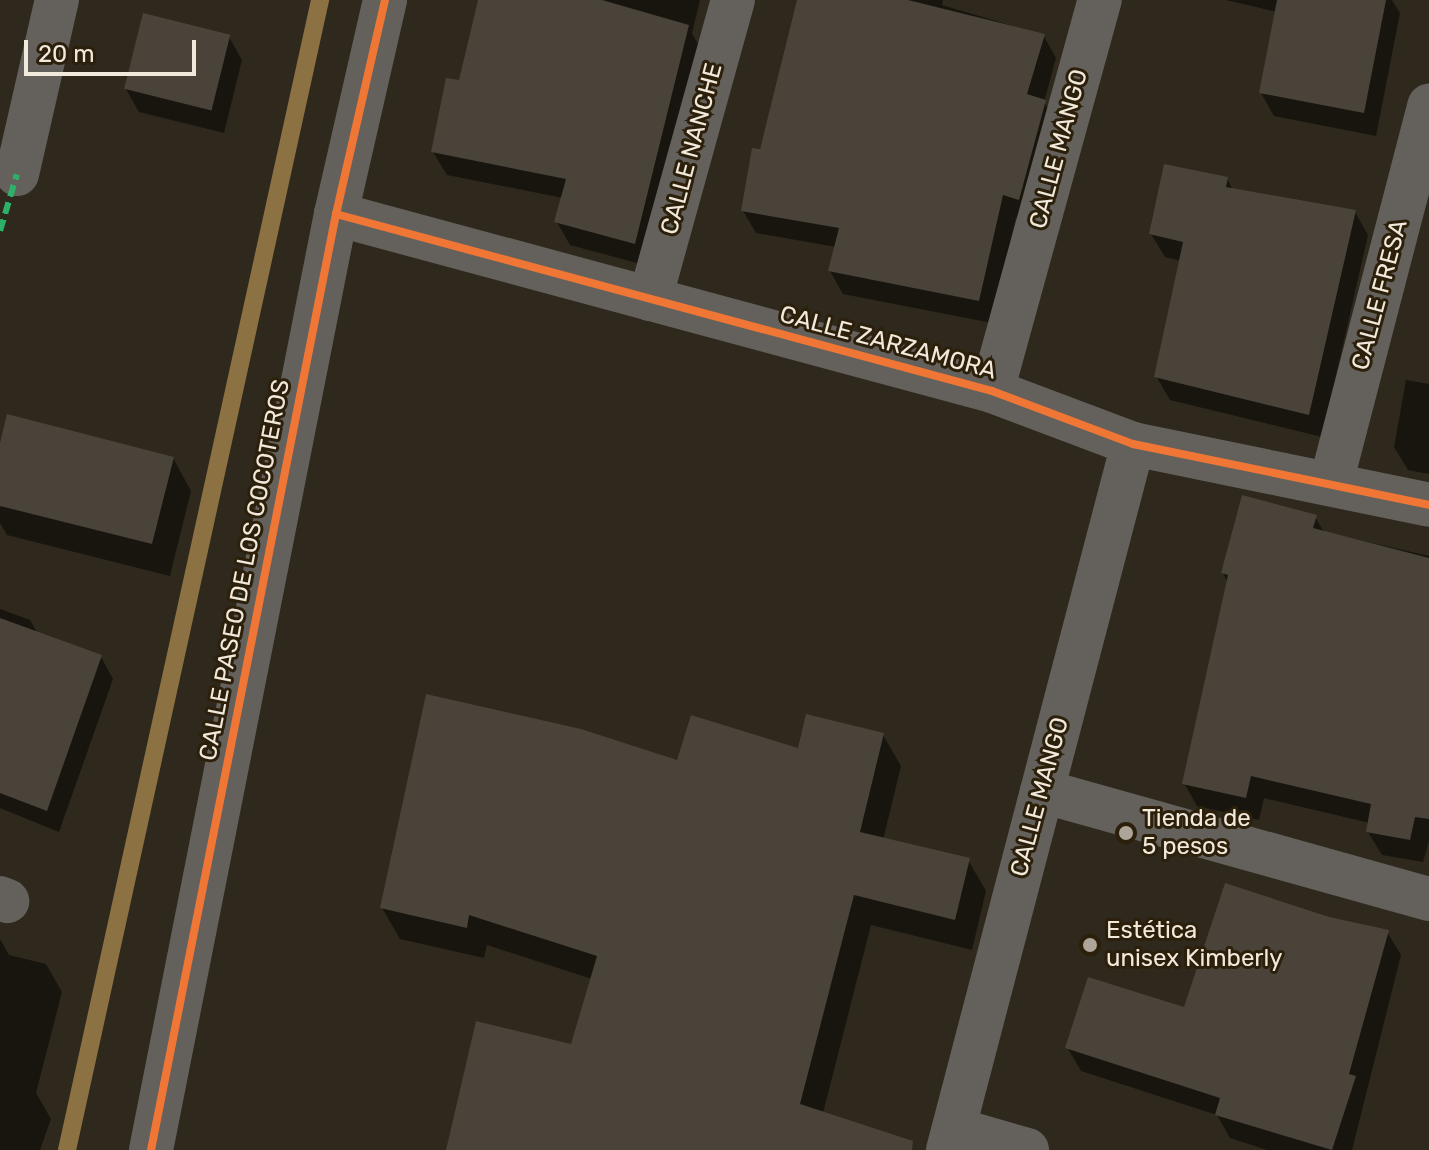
<!DOCTYPE html>
<meta charset="utf-8">
<style>
body{margin:0}
#map{position:relative;width:1429px;height:1150px;overflow:hidden;background:#2e281d;font-family:Rubik,sans-serif}
div>[style]{position:absolute}
.shadow>*{inset:0;background:#0007}
.stream>*{height:18px;margin:-9px;padding:0 9px;transform-origin:9px;border-radius:9px;background:#8c7143}
.building>*{inset:0;background:#49433a;transform-origin:0 0}
.minor>*{height:44px;margin:-22px;padding:0 22px;transform-origin:22px;border-radius:22px;background:#64615c}
.quiet>*{height:6px;margin-top:-3px;transform-origin:0;background:repeating-linear-gradient(90deg,#2db169 0 12px,transparent 0 18px)}
.cycleway>*{height:8px;margin:-4px;padding:0 4px;transform-origin:4px;border-radius:4px;background:#f07635}
.dots>*{width:22px;height:22px;translate:-50% -50%;box-sizing:border-box;border:4px solid #2c200b;border-radius:50%}
span{translate:-50% -50%;white-space:nowrap;text-align:center;line-height:1.15;-webkit-text-stroke:6px #2c200b;paint-order:stroke}
.street-label{font-size:24px;color:#f1e9dc}
.poi-label{font-size:24px;color:#f1e9dc}
.left{translate:0 -50%;text-align:left}
.scale{position:absolute;left:24px;top:40px;width:172px;height:36px;box-sizing:border-box;border:4px solid #f1e9dc;border-top:0;padding-left:10px;font-size:24px;line-height:28px;white-space:nowrap;color:#f1e9dc;-webkit-text-stroke:6px #2c200b;paint-order:stroke}
</style>
<div id="map">
<div class="shadow">
<i style="clip-path:polygon(481px 0,700px 0,692px 33px,701px 50px,648px 266px,570px 245px,557px 222px,563px 198px,447px 175px,433px 152px,460px 82px)"></i>
<i style="clip-path:polygon(800px 0,943px 0,942px 5px,1043px 35px,1056px 58px,1044px 102px,1058px 125px,1031px 222px,1016px 217px,992px 323px,843px 294px,830px 271px,836px 247px,756px 233px,743px 211px)"></i>
<i style="clip-path:polygon(1226px 0,1392px 0,1400px 13px,1376px 136px,1274px 116px,1261px 93px,1277px 12px)"></i>
<i style="clip-path:polygon(229px 37px,242px 60px,224px 133px,139px 112px,126px 89px)"></i>
<i style="clip-path:polygon(1227px 179px,1233px 190px,1355px 212px,1368px 235px,1322px 437px,1170px 400px,1156px 376px,1181px 261px,1165px 257px,1151px 234px)"></i>
<i style="clip-path:polygon(1406px 380px,1429px 384px,1429px 474px,1408px 470px,1394px 447px)"></i>
<i style="clip-path:polygon(0 452px,173px 458px,191px 491px,170px 576px,7px 535px,0 523px)"></i>
<i style="clip-path:polygon(1315px 517px,1324px 532px,1429px 556px,1429px 841px,1423px 862px,1382px 855px,1368px 832px,1370px 823px,1264px 798px,1259px 820px,1197px 806px,1184px 783px,1228px 583px,1223px 573px)"></i>
<i style="clip-path:polygon(0 609px,30px 620px,38px 634px,101px 657px,113px 679px,59px 832px,0 808px)"></i>
<i style="clip-path:polygon(883px 735px,901px 766px,883px 840px,968px 860px,986px 891px,972px 950px,871px 925px,823px 1113px,904px 1150px,448px 1150px,572px 1046px,592px 979px,487px 945px,484px 958px,400px 939px,382px 908px,678px 762px,800px 751px)"></i>
<i style="clip-path:polygon(1328px 919px,1387px 932px,1401px 955px,1352px 1150px,1267px 1150px,1230px 1138px,1217px 1115px,1081px 1071px,1067px 1047px,1185px 1010px)"></i>
<i style="clip-path:polygon(0 939px,9px 955px,46px 964px,62px 992px,36px 1093px,51px 1119px,40px 1150px,0 1150px)"></i>
</div>
<div class="stream">
<i style="left:67px;top:1150px;width:1178px;rotate:-77.59deg"></i>
</div>
<div class="building">
<i style="clip-path:polygon(478px 0,602px 0,689px 25px,635px 244px,554px 222px,566px 179px,431px 152px,446px 78px,459px 80px)"></i>
<i style="clip-path:polygon(797px 0,908px 0,1045px 34px,1027px 94px,1046px 100px,1019px 200px,1003px 195px,979px 301px,828px 271px,839px 228px,741px 211px,752px 148px,760px 149px)"></i>
<i style="clip-path:polygon(1277px 0,1386px 0,1364px 113px,1259px 93px)"></i>
<i style="left:143px;top:13px;width:90px;height:78px;rotate:14deg"></i>
<i style="clip-path:polygon(1164px 164px,1228px 177px,1226px 187px,1356px 210px,1309px 415px,1154px 377px,1183px 242px,1149px 234px)"></i>
<i style="clip-path:polygon(7px 414px,174px 457px,152px 544px,0 506px,0 443px)"></i>
<i style="clip-path:polygon(1242px 495px,1317px 515px,1313px 528px,1429px 558px,1429px 819px,1415px 817px,1410px 840px,1366px 832px,1371px 804px,1251px 776px,1246px 798px,1182px 784px,1228px 575px,1221px 573px)"></i>
<i style="clip-path:polygon(0 618px,102px 655px,47px 811px,0 793px)"></i>
<i style="clip-path:polygon(426px 694px,581px 729px,677px 760px,691px 715px,798px 748px,806px 714px,884px 733px,860px 832px,970px 858px,955px 920px,854px 895px,800px 1104px,913px 1141px,912px 1150px,446px 1150px,476px 1021px,571px 1044px,597px 956px,469px 915px,467px 928px,380px 908px)"></i>
<i style="clip-path:polygon(1225px 883px,1329px 917px,1389px 930px,1349px 1074px,1356px 1076px,1332px 1150px,1215px 1115px,1220px 1098px,1065px 1048px,1088px 977px,1184px 1007px)"></i>
</div>
<div class="minor">
<i style="left:17px;top:174px;width:179px;rotate:-77.1deg"></i>
<i style="left:336px;top:214px;width:679px;rotate:15.1deg"></i>
<i style="left:992px;top:391px;width:151px;rotate:20.6deg"></i>
<i style="left:1133px;top:444px;width:302px;rotate:11.6deg"></i>
<i style="left:650px;top:299px;width:310px;rotate:-74.5deg"></i>
<i style="left:992px;top:391px;width:406px;rotate:-74.6deg"></i>
<i style="left:1331px;top:483px;width:390px;rotate:-75.4deg"></i>
<i style="left:1042px;top:791px;width:402px;rotate:15.6deg"></i>
<i style="left:0;top:898px;width:8px;rotate:23deg"></i>
<i style="left:954px;top:1129px;width:76px;rotate:16deg"></i>
<i style="left:151px;top:1150px;width:954px;rotate:-78.82deg"></i>
<i style="left:336px;top:214px;width:220px;rotate:-77.1deg"></i>
<i style="left:948px;top:1150px;width:730px;rotate:-75.32deg"></i>
</div>
<div class="quiet">
<i style="left:0;top:231px;width:59px;rotate:-73.4deg"></i>
</div>
<div class="cycleway">
<i style="left:336px;top:214px;width:679px;rotate:15.1deg"></i>
<i style="left:992px;top:391px;width:151px;rotate:20.6deg"></i>
<i style="left:1133px;top:444px;width:302px;rotate:11.6deg"></i>
<i style="left:151px;top:1150px;width:954px;rotate:-78.82deg"></i>
<i style="left:336px;top:214px;width:220px;rotate:-77.1deg"></i>
</div>
<div class="dots">
<i style="left:1126px;top:833px;background:#ada599"></i>
<i style="left:1090px;top:945px;background:#ada599"></i>
</div>
<div class="street-label">
<span style="left:692px;top:149px;rotate:-75deg">CALLE NANCHE</span>
<span style="left:1059px;top:149px;rotate:-75deg">CALLE MANGO</span>
<span style="left:1380px;top:295px;rotate:-75deg">CALLE FRESA</span>
<span style="left:888px;top:343px;rotate:15deg">CALLE ZARZAMORA</span>
<span style="left:245px;top:570px;rotate:-79deg">CALLE PASEO DE LOS COCOTEROS</span>
<span style="left:1040px;top:797px;rotate:-75deg">CALLE MANGO</span>
</div>
<div class="poi-label">
<span class="left" style="left:1142px;top:833px">Tienda de<br>5 pesos</span>
<span class="left" style="left:1106px;top:945px">Estética<br>unisex Kimberly</span>
</div>
<div class="scale">20 m</div>
</div>
